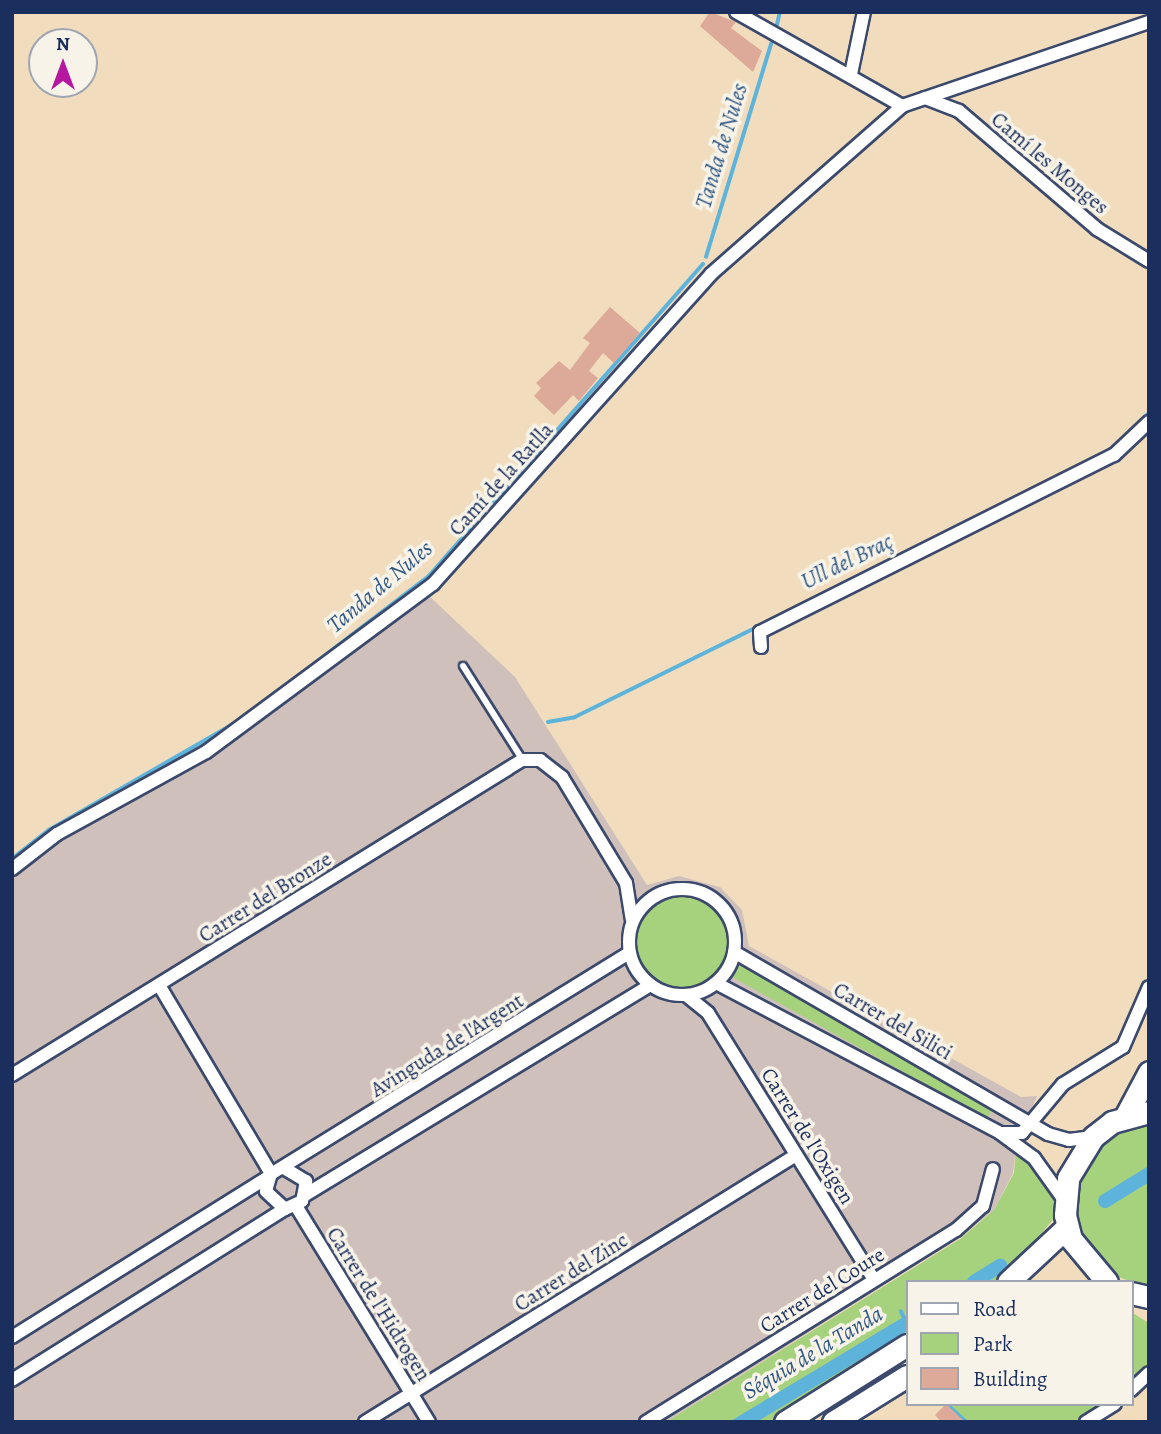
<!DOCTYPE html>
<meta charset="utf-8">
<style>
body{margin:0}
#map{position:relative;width:1161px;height:1434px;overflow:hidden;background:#f1ddbe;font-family:Alegreya,serif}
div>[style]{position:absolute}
.industrial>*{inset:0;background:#cfc0bb}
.green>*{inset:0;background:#a6d17d;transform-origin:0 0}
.round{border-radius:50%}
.stream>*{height:3.5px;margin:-1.75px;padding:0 1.75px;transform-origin:1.75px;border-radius:1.75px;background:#5eb3da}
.canal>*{height:14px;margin:-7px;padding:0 7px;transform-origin:7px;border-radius:7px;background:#5eb3da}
.building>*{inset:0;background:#da9}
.roads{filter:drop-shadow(2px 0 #3b496c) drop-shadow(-2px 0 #3b496c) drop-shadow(0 2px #3b496c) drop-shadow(0 -2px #3b496c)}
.lane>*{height:6px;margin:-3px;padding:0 3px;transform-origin:3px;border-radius:3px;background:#fff}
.street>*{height:12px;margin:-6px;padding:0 6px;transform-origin:6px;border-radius:6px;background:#fff}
.street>.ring{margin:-6px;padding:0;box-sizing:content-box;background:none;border:12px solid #fff;border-radius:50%}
.primary>*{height:21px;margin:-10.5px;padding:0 10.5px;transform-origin:10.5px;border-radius:10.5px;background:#fff}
span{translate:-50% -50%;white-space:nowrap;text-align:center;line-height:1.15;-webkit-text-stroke:7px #f7f3e8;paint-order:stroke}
.street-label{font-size:21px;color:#1b2f5e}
.water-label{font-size:23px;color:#2f5783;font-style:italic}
.frame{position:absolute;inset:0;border:14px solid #1b2f5e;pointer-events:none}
.legend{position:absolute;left:906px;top:1280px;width:228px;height:126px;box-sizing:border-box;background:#f7f3e8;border:2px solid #9fa5b1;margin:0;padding:9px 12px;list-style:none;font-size:21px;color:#1b2f5e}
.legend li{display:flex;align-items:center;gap:14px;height:35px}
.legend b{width:35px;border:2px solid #9fa5b1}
.north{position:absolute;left:28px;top:28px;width:70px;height:70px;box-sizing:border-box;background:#f7f3e8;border:2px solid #9fa5b1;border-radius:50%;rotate:0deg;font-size:19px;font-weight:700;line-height:28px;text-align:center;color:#1b2f5e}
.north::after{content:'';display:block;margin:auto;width:24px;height:32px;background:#b5179e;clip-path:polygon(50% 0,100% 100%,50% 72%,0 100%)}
</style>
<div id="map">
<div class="industrial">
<i style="clip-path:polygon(427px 594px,515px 677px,647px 885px,679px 876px,720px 887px,742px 910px,749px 946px,1021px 1097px,1037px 1096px,1016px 1148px,1013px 1173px,994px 1210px,959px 1238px,666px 1422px,12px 1422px,12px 875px,60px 837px,222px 749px)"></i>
</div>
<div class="green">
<i class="round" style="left:636px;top:896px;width:92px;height:92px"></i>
<i style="left:740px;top:962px;width:292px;height:17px;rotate:29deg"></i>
<i style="clip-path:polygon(1149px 1120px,1149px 1288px,1113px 1275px,1082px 1240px,1074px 1211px,1075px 1187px,1099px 1143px)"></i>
<i style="clip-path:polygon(1016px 1149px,1038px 1166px,1055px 1195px,1056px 1216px,1006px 1275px,996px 1282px,907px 1282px,907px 1338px,769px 1422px,666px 1422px,960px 1239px,994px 1210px,1014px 1173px)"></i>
<i style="clip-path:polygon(1131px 1312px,1149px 1323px,1149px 1368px,1131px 1387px)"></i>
<i style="clip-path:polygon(948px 1404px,1109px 1404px,1078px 1422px,966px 1422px)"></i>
</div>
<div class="stream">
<i style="left:776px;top:29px;width:17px;rotate:-77deg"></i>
<i style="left:706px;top:257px;width:223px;rotate:-73deg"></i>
<i style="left:1125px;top:436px;width:33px;rotate:-44deg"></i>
<i style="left:293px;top:680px;width:171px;rotate:-37.4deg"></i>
<i style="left:429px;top:576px;width:415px;rotate:-48.7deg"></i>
<i style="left:548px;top:722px;width:27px;rotate:-10deg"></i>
<i style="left:575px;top:717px;width:205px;rotate:-26.3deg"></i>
<i style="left:12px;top:859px;width:47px;rotate:-38.1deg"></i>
<i style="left:49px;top:830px;width:217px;rotate:-29.9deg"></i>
<i style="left:947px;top:1404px;width:26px;rotate:43deg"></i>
<i style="left:733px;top:1422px;width:200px;rotate:-30.7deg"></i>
<i style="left:905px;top:1320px;width:9px;rotate:-117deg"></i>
</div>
<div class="canal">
<i style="left:1105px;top:1201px;width:52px;rotate:-31.5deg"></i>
<i style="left:974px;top:1282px;width:31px;rotate:-32deg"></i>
<i style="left:743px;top:1422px;width:192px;rotate:-31.1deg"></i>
</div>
<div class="building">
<i style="clip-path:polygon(710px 12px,736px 22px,731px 28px,762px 51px,753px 72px,700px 26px)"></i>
<i style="clip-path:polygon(610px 307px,640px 333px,614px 363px,603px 353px,589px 371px,598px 378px,579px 401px,573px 395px,554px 415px,534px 396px,541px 388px,536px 383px,559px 361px,570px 370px,590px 343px,583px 338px)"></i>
<i style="clip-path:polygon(946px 1404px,965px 1422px,941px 1422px,935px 1415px)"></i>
</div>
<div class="roads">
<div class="lane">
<i style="left:463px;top:666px;width:110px;rotate:57.6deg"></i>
</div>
<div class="street">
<i style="left:736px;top:12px;width:191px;rotate:29.5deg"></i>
<i style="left:851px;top:74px;width:63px;rotate:-78.2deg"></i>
<i style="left:925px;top:98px;width:36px;rotate:21deg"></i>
<i style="left:959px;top:111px;width:182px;rotate:40.5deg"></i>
<i style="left:1097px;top:229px;width:61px;rotate:31.6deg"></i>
<i style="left:761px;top:647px;width:15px;rotate:-94deg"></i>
<i style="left:760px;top:632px;width:396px;rotate:-26.6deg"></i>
<i style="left:1114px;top:455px;width:48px;rotate:-43.3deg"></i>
<i style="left:12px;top:869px;width:57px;rotate:-37.9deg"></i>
<i style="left:57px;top:834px;width:170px;rotate:-28.8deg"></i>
<i style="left:206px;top:752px;width:282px;rotate:-36.5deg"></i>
<i style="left:433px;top:584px;width:416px;rotate:-48.1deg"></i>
<i style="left:711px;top:274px;width:254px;rotate:-41.3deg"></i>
<i style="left:902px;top:106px;width:261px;rotate:-18.8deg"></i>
<i class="ring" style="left:629px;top:889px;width:94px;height:94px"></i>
<i style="left:734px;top:952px;width:363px;rotate:30.1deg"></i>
<i style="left:1048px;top:1134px;width:22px;rotate:16deg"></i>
<i style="left:1069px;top:1140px;width:24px;rotate:-7deg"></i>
<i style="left:716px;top:983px;width:321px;rotate:27.8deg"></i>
<i style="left:1000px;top:1133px;width:42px;rotate:36.3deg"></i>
<i style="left:1034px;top:1158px;width:52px;rotate:54.5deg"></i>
<i style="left:159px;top:985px;width:220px;rotate:59.3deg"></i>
<i style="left:686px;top:995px;width:28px;rotate:39deg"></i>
<i style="left:708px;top:1013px;width:314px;rotate:58.1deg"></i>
<i style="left:12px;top:1075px;width:599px;rotate:-31.7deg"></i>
<i style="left:522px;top:760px;width:18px"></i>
<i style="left:540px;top:760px;width:28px;rotate:38deg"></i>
<i style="left:562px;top:777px;width:124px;rotate:58.9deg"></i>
<i style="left:626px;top:883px;width:36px;rotate:81deg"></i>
<i style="left:1001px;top:1133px;width:21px"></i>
<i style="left:1022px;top:1133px;width:64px;rotate:-50.1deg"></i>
<i style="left:1063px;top:1084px;width:70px;rotate:-31.7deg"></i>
<i style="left:1123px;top:1047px;width:65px;rotate:-66.6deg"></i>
<i style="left:284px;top:1168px;width:26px;rotate:31deg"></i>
<i style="left:306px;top:1181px;width:20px;rotate:101deg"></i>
<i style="left:302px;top:1201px;width:19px;rotate:155deg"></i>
<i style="left:285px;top:1209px;width:26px;rotate:-137deg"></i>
<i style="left:266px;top:1191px;width:18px;rotate:-74deg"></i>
<i style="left:271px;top:1174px;width:421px;rotate:-31.7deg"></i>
<i style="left:305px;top:1195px;width:404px;rotate:-31.3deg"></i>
<i style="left:296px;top:1206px;width:254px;rotate:58.4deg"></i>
<i style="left:12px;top:1337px;width:302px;rotate:-32deg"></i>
<i style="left:12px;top:1380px;width:322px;rotate:-32.1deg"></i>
<i style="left:1131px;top:1390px;width:25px;rotate:-43deg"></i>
<i style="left:365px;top:1422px;width:507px;rotate:-31.78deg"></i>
<i style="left:646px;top:1422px;width:365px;rotate:-31.8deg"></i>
<i style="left:956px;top:1230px;width:36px;rotate:-42deg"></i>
<i style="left:983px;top:1206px;width:38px;rotate:-75deg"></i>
<i style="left:1086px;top:1422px;width:34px;rotate:-32deg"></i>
</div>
<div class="primary">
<i style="left:1125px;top:1117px;width:51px;rotate:-61.9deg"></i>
<i style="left:1008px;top:1282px;width:81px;rotate:-43deg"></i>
<i style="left:1107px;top:1282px;width:56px;rotate:-129.9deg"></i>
<i style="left:1071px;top:1239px;width:25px;rotate:-104deg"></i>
<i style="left:1065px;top:1215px;width:37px;rotate:-85deg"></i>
<i style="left:1068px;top:1178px;width:48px;rotate:-58.6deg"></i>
<i style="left:1093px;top:1137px;width:24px;rotate:-38deg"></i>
<i style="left:1112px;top:1122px;width:38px;rotate:-15deg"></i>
<i style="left:1131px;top:1293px;width:18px;rotate:13deg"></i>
<i style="left:785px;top:1422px;width:144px;rotate:-32.3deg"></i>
<i style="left:833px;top:1422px;width:87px;rotate:-31.9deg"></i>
</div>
</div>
<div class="street-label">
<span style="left:1050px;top:163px;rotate:40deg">Camí les Monges</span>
<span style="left:501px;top:479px;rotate:-48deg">Camí de la Ratlla</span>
<span style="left:265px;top:897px;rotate:-32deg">Carrer del Bronze</span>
<span style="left:893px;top:1021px;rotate:30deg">Carrer del Silici</span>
<span style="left:447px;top:1045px;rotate:-32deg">Avinguda de l'Argent</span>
<span style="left:808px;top:1136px;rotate:58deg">Carrer de l'Oxigen</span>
<span style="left:571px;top:1272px;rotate:-32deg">Carrer del Zinc</span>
<span style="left:822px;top:1290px;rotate:-32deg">Carrer del Coure</span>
<span style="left:379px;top:1304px;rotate:58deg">Carrer de l'Hidrogen</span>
</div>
<div class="water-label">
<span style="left:722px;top:146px;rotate:-73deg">Tanda de Nules</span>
<span style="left:847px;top:562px;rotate:-26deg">Ull del Braç</span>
<span style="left:380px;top:587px;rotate:-40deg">Tanda de Nules</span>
<span style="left:813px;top:1353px;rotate:-31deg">Séquia de la Tanda</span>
</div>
<div class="frame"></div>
<ul class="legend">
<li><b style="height:9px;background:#fff"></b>Road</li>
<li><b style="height:19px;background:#a6d17d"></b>Park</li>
<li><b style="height:19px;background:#da9"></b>Building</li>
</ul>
<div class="north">N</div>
</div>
